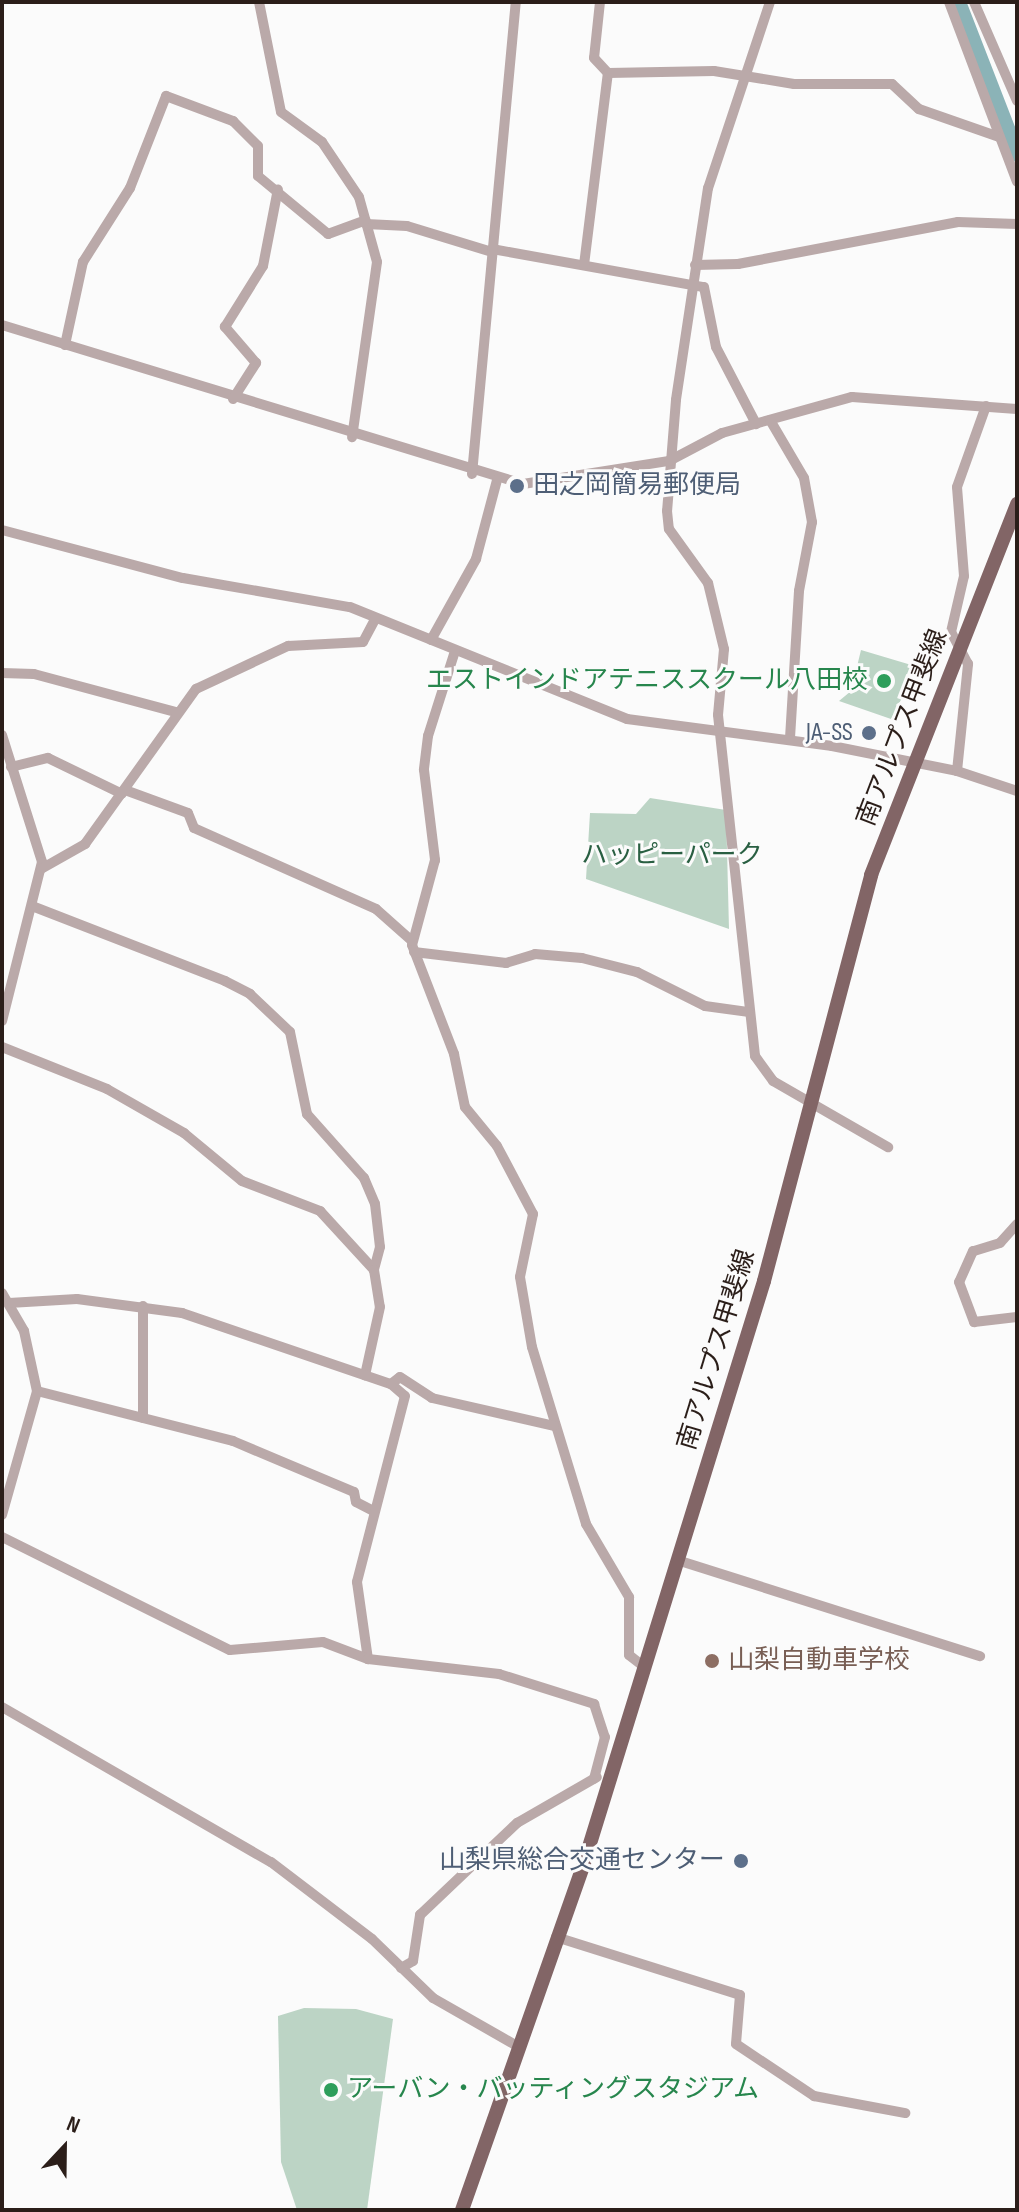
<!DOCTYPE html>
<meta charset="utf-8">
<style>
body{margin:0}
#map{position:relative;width:1019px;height:2212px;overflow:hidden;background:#fbfbfb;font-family:"Sofia Sans Condensed","Noto Sans JP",sans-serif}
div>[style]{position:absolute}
.green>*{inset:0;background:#bcd4c5}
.river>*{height:16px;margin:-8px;padding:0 8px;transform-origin:8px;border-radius:8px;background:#8bb3b7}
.minor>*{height:10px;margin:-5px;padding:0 5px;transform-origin:5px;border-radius:5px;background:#baa9a9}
.major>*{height:14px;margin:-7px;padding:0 7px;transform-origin:7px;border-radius:7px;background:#826566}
.dots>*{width:22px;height:22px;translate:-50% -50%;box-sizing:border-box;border:4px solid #fbfbfb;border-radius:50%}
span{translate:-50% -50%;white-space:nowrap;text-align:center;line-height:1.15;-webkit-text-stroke:6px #fbfbfb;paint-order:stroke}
.service-label{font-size:26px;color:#4e5e75}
.left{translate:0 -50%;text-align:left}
.right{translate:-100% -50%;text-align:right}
.leisure-label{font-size:26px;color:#27864d}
.street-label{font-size:26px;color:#2b1e19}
.park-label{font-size:26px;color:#295f42}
.education-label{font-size:26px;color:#785e54}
.frame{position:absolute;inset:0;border:4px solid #2b1e19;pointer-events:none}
.north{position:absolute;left:24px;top:2108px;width:80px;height:80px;-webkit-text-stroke:6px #fbfbfb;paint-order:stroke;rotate:22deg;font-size:22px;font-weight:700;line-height:32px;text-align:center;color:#2b1e19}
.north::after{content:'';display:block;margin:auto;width:28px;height:36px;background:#2b1e19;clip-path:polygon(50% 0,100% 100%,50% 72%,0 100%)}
</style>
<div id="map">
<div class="green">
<i style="clip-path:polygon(861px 650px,918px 667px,891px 719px,839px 701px,851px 691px)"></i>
<i style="clip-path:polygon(650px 798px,726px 810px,729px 929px,586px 879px,590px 813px,636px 814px)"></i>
<i style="clip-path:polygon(304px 2008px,356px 2009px,393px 2019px,367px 2210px,297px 2210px,281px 2162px,278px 2016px)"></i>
</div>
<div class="river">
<i style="left:958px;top:2px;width:163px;rotate:68.8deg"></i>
</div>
<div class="minor">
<i style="left:259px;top:2px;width:112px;rotate:78.7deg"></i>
<i style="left:281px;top:112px;width:51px;rotate:36.2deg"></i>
<i style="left:322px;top:142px;width:66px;rotate:56.1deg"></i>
<i style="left:359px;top:197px;width:67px;rotate:74.5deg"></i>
<i style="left:377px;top:262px;width:177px;rotate:98.1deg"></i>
<i style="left:600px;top:2px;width:56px;rotate:96.1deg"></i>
<i style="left:594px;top:58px;width:21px;rotate:47deg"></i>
<i style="left:770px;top:2px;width:196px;rotate:108.4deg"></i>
<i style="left:708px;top:188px;width:214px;rotate:98.6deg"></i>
<i style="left:676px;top:400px;width:111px;rotate:94.6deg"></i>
<i style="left:667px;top:511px;width:18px;rotate:84deg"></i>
<i style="left:669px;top:529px;width:67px;rotate:54.2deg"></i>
<i style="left:708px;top:583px;width:68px;rotate:76.4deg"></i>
<i style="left:724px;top:649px;width:66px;rotate:95.2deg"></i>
<i style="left:718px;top:715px;width:343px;rotate:83.8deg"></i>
<i style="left:755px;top:1056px;width:31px;rotate:54deg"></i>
<i style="left:773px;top:1081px;width:133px;rotate:29.9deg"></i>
<i style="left:949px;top:2px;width:192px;rotate:69.3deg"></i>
<i style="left:974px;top:2px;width:108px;rotate:66.5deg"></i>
<i style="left:366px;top:224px;width:41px;rotate:2.8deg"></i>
<i style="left:407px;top:226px;width:89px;rotate:17deg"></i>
<i style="left:492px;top:249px;width:215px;rotate:10.2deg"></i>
<i style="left:704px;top:287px;width:61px;rotate:78.7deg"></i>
<i style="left:716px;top:347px;width:87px;rotate:62.5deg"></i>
<i style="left:584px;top:265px;width:193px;rotate:-82.9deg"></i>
<i style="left:608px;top:73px;width:106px;rotate:-1.1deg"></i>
<i style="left:714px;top:71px;width:81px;rotate:9.2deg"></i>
<i style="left:794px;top:84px;width:98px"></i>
<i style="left:892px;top:84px;width:37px;rotate:43deg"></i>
<i style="left:919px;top:109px;width:85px;rotate:19.3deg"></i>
<i style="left:695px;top:265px;width:43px;rotate:-1.3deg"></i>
<i style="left:738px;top:264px;width:224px;rotate:-10.8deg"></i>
<i style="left:958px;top:222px;width:59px;rotate:1.9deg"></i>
<i style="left:2px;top:325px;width:545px;rotate:16.97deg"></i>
<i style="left:523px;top:484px;width:148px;rotate:-9deg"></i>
<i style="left:669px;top:461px;width:60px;rotate:-27.8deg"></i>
<i style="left:722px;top:433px;width:135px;rotate:-15.5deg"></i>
<i style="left:852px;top:397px;width:165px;rotate:4.2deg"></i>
<i style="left:65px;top:345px;width:85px;rotate:-77.8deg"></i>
<i style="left:83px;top:262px;width:88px;rotate:-57.6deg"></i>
<i style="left:130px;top:188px;width:99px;rotate:-68.6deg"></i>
<i style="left:166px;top:96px;width:72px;rotate:20.5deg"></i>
<i style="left:233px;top:121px;width:35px;rotate:45deg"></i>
<i style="left:258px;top:146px;width:30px;rotate:90deg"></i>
<i style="left:258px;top:176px;width:91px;rotate:39.6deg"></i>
<i style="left:328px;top:234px;width:40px;rotate:-20.2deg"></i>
<i style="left:233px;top:399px;width:43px;rotate:-57.4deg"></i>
<i style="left:256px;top:363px;width:48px;rotate:-130.7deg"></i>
<i style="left:225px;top:327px;width:72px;rotate:-58.1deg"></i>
<i style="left:263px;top:266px;width:78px;rotate:-79deg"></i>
<i style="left:770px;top:420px;width:67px;rotate:59.6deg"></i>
<i style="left:804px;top:478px;width:45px;rotate:79.7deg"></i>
<i style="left:812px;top:522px;width:70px;rotate:100.7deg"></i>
<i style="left:799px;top:591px;width:148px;rotate:93.5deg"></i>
<i style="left:472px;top:474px;width:474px;rotate:-84.7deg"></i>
<i style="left:2px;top:530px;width:187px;rotate:14.9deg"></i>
<i style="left:183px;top:578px;width:169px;rotate:9.9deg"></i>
<i style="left:350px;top:607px;width:299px;rotate:22deg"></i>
<i style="left:627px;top:719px;width:207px;rotate:7.5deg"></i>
<i style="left:832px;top:746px;width:127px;rotate:11.3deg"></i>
<i style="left:957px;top:771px;width:63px;rotate:18.4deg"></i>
<i style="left:431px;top:640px;width:93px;rotate:-60.9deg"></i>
<i style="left:476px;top:559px;width:82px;rotate:-75.1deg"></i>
<i style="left:455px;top:651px;width:89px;rotate:107.6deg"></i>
<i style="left:428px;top:736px;width:34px;rotate:97deg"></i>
<i style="left:424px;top:770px;width:91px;rotate:83deg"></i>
<i style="left:435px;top:860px;width:88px;rotate:105.1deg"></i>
<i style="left:412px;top:945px;width:117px;rotate:68.9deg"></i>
<i style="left:454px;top:1054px;width:54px;rotate:78.3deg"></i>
<i style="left:465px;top:1107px;width:50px;rotate:50.6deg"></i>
<i style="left:497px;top:1146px;width:77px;rotate:62.1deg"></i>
<i style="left:533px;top:1214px;width:64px;rotate:101.7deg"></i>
<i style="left:520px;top:1277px;width:71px;rotate:80.3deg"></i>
<i style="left:532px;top:1347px;width:185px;rotate:73deg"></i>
<i style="left:586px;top:1524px;width:85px;rotate:59.5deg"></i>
<i style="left:629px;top:1597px;width:58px;rotate:90deg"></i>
<i style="left:629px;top:1655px;width:18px;rotate:38deg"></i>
<i style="left:2px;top:673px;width:32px;rotate:2deg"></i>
<i style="left:34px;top:674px;width:147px;rotate:15deg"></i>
<i style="left:2px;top:735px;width:133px;rotate:72.5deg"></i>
<i style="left:42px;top:862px;width:164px;rotate:104.1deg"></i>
<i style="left:11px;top:767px;width:38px;rotate:-14deg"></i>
<i style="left:48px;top:758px;width:82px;rotate:25.9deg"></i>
<i style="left:957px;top:771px;width:108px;rotate:-84.1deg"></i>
<i style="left:968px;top:664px;width:36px;rotate:-118deg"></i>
<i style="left:951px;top:632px;width:57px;rotate:-76.9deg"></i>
<i style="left:964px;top:576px;width:89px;rotate:-94.5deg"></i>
<i style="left:957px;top:487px;width:86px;rotate:-70.3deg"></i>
<i style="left:125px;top:790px;width:67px;rotate:20.1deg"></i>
<i style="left:188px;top:813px;width:16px;rotate:68deg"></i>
<i style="left:194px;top:828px;width:199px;rotate:24deg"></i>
<i style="left:376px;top:909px;width:48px;rotate:41.6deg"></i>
<i style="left:41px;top:869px;width:51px;rotate:-29.6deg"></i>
<i style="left:85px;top:844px;width:191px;rotate:-54.4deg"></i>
<i style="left:196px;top:689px;width:102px;rotate:-25.1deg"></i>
<i style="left:288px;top:646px;width:75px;rotate:-3.1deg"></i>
<i style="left:363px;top:642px;width:27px;rotate:-62deg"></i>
<i style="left:32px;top:906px;width:207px;rotate:21.2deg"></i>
<i style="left:225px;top:981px;width:28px;rotate:27deg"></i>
<i style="left:250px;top:994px;width:55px;rotate:43.5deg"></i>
<i style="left:290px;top:1032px;width:84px;rotate:78.3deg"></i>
<i style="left:307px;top:1114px;width:86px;rotate:48.3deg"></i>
<i style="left:364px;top:1178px;width:28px;rotate:67deg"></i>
<i style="left:375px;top:1204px;width:43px;rotate:83.4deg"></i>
<i style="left:380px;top:1247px;width:24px;rotate:105deg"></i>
<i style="left:414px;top:952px;width:93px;rotate:6.8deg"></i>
<i style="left:506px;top:963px;width:30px;rotate:-17deg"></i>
<i style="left:535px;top:954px;width:47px;rotate:4.9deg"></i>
<i style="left:582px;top:958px;width:57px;rotate:14.3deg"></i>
<i style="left:637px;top:972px;width:76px;rotate:26.6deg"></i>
<i style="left:705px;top:1006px;width:43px;rotate:7.9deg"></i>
<i style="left:2px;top:1047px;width:113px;rotate:21.8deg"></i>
<i style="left:107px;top:1089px;width:89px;rotate:29.7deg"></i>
<i style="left:184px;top:1133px;width:75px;rotate:39.6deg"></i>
<i style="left:242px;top:1181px;width:84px;rotate:21deg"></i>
<i style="left:320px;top:1211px;width:80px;rotate:47.5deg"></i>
<i style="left:374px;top:1270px;width:37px;rotate:81deg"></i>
<i style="left:380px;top:1307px;width:70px;rotate:102.4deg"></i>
<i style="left:1017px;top:1224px;width:25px;rotate:132deg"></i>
<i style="left:1000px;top:1243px;width:28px;rotate:163deg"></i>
<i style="left:973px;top:1251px;width:34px;rotate:114deg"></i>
<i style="left:959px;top:1282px;width:43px;rotate:69.4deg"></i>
<i style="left:974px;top:1322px;width:43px;rotate:-6.6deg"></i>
<i style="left:2px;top:1293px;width:44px;rotate:59.9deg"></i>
<i style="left:24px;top:1331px;width:61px;rotate:77.8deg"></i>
<i style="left:37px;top:1391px;width:202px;rotate:14.3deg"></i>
<i style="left:233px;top:1441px;width:131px;rotate:22.9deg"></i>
<i style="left:354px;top:1492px;width:10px;rotate:79deg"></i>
<i style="left:356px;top:1502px;width:18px;rotate:27deg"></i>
<i style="left:9px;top:1303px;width:68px;rotate:-3.4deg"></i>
<i style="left:77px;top:1299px;width:106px;rotate:7.6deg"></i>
<i style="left:182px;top:1313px;width:221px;rotate:18.8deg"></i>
<i style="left:391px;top:1384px;width:18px;rotate:41deg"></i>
<i style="left:405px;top:1396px;width:192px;rotate:104.5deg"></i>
<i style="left:357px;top:1582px;width:78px;rotate:81.9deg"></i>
<i style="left:391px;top:1384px;width:11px;rotate:-38deg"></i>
<i style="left:400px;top:1377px;width:38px;rotate:33deg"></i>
<i style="left:432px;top:1398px;width:125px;rotate:12.9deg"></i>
<i style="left:143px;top:1418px;width:112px;rotate:-90deg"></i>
<i style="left:2px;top:1515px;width:129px;rotate:-74.2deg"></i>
<i style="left:2px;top:1537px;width:254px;rotate:26.4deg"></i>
<i style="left:230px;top:1650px;width:93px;rotate:-4.9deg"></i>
<i style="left:323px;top:1642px;width:48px;rotate:20.7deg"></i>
<i style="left:368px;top:1659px;width:132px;rotate:6.5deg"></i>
<i style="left:499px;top:1674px;width:100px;rotate:17.5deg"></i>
<i style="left:594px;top:1704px;width:35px;rotate:72deg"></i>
<i style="left:605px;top:1737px;width:43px;rotate:104.7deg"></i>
<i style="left:677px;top:1560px;width:318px;rotate:17.6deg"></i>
<i style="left:2px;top:1707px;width:310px;rotate:30deg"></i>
<i style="left:271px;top:1862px;width:127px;rotate:37.3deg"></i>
<i style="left:372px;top:1939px;width:85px;rotate:44deg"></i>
<i style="left:433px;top:1998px;width:99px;rotate:29.7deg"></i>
<i style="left:556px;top:1937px;width:193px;rotate:17.5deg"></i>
<i style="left:740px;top:1995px;width:49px;rotate:94.7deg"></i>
<i style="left:736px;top:2044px;width:94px;rotate:33.7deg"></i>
<i style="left:814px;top:2096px;width:93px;rotate:10.6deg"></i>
<i style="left:401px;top:1968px;width:14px;rotate:-30deg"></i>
<i style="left:413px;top:1961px;width:47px;rotate:-81.3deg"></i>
<i style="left:420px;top:1915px;width:134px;rotate:-43.5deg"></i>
<i style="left:517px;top:1823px;width:92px;rotate:-29.9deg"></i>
</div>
<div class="major">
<i style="left:462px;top:2210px;width:368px;rotate:-70.6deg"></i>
<i style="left:584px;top:1863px;width:609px;rotate:-72.81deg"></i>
<i style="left:764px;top:1281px;width:420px;rotate:-75.2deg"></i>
<i style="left:871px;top:875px;width:399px;rotate:-68.5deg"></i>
</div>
<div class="dots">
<i style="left:517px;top:486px;background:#5c6f8a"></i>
<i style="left:884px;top:681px;background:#2e9e5b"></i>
<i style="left:869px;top:733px;background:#5c6f8a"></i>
<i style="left:712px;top:1661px;background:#8d6e63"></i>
<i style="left:741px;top:1861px;background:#5c6f8a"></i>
<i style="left:331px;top:2090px;background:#2e9e5b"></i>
</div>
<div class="service-label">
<span class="left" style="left:533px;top:486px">田之岡簡易郵便局</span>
<span class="right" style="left:853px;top:733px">JA-SS</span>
<span class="right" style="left:725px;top:1861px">山梨県総合交通センター</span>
</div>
<div class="leisure-label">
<span class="right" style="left:868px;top:681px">エストインドアテニススクール八田校</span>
<span class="left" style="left:347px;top:2090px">アーバン・バッティングスタジアム</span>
</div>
<div class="street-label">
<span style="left:903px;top:728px;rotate:-69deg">南アルプス甲斐線</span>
<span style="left:717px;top:1350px;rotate:-73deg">南アルプス甲斐線</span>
</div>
<div class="park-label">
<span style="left:672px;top:856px">ハッピーパーク</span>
</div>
<div class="education-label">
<span class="left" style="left:728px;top:1661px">山梨自動車学校</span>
</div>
<div class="frame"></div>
<div class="north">N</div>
</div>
